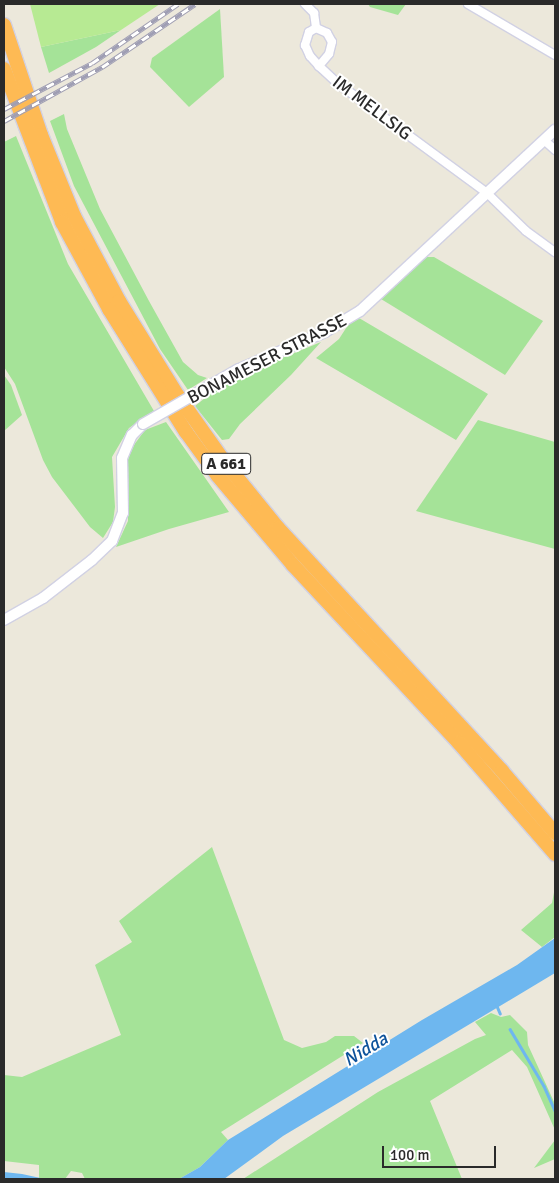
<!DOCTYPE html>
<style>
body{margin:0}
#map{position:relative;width:559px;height:1183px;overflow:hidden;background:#ece8db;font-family:Signika,sans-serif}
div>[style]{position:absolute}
.green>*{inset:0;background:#a5e398}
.pitch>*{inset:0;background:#b7ea93}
.water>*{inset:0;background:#6eb7ef}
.stream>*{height:2.5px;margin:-1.25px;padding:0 1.25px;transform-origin:1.25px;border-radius:1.25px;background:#6eb7ef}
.roads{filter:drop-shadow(1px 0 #d1d1e3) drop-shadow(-1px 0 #d1d1e3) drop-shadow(0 1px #d1d1e3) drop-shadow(0 -1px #d1d1e3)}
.street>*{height:8px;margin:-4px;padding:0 4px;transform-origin:4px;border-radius:4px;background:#fff}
.secondary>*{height:10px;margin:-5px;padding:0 5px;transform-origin:5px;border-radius:5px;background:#fff}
.highway>*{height:14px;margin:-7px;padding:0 7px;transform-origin:7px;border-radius:7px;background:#feba54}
.rail>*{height:4.5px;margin-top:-2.25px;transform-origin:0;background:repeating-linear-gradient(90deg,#fff 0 8px,#9f9eb4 0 16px);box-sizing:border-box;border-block:1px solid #9f9eb4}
.bridges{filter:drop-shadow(1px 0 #d1d1e3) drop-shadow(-1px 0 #d1d1e3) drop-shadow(0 1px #d1d1e3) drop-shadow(0 -1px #d1d1e3)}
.secondary-bridge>*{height:10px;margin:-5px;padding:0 5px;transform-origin:5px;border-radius:5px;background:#fff}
span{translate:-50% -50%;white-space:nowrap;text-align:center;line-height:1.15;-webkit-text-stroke:4px #fff;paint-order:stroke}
.shield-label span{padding:1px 4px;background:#fff;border:1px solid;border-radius:4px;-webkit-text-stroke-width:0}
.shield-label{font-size:16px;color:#2a2a2a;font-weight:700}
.street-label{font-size:18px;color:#2a2a2a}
.water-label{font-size:19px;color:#0d529b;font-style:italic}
.frame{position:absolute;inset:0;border:5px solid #2a2a2a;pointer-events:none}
.scale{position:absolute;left:382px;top:1146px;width:114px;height:22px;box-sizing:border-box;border:2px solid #2a2a2a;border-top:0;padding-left:6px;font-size:15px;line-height:18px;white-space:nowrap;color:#2a2a2a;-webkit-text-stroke:4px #fff;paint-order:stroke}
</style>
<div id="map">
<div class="green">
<i style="clip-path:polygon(368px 4px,406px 4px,398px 15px,370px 7px)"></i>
<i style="clip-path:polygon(220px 9px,224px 77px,189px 107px,150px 67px,152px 58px)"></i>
<i style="clip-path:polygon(121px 30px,96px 47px,49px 73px,41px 47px)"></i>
<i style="clip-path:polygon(64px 114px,67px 129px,100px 209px,149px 301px,183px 362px,198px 375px,207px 378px,188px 390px,160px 349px,74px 186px,50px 121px)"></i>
<i style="clip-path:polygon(16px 136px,68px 264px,154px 411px,129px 428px,112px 457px,115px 507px,113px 522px,103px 538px,90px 527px,52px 477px,43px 460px,15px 384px,4px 367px,4px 142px)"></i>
<i style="clip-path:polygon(426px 257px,434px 257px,543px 321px,505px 375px,381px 299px)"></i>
<i style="clip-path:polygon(359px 318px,488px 394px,456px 440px,316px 358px,339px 339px,348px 325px)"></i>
<i style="clip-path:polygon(321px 342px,291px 375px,240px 424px,229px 439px,222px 440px,195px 406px,210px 394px,248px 372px)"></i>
<i style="clip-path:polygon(4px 375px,11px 385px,22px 415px,4px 431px)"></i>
<i style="clip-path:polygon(478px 420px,555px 442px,555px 549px,416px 511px)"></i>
<i style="clip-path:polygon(166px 422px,229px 512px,169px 529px,116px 547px,128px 521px,128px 499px,124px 474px,131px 449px,145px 430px)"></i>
<i style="clip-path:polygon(212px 847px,284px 1040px,302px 1048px,326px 1042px,335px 1036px,354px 1036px,363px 1043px,221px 1132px,228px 1140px,200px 1167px,179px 1179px,85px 1179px,82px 1173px,71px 1171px,65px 1179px,45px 1179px,39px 1178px,39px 1165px,4px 1161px,4px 1075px,22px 1077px,121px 1035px,95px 965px,132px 942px,119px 921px)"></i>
<i style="clip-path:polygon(555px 887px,555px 937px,542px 947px,521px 930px,552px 903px)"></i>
<i style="clip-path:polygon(491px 1013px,501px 1017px,510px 1015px,527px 1032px,528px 1045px,555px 1104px,555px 1130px,527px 1067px,512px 1050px,430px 1101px,462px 1179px,243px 1179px,378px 1092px,475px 1039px,486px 1035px,475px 1022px)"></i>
<i style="clip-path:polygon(555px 1140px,555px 1159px,534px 1168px)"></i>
</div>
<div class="pitch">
<i style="clip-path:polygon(30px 4px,160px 4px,121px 30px,41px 47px)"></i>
</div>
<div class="water">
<i style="clip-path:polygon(555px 938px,555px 973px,283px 1136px,224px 1179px,179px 1179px,200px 1167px,228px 1140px,422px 1020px,517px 965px)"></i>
<i style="clip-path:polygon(4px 1172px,22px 1174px,45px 1179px,4px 1179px)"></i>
</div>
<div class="stream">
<i style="left:497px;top:1006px;width:8px;rotate:67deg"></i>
<i style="left:510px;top:1029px;width:66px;rotate:59.2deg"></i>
<i style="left:544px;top:1086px;width:27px;rotate:66deg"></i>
</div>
<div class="roads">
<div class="street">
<i style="left:305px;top:4px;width:13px;rotate:45deg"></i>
<i style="left:314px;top:13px;width:15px;rotate:82deg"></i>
<i style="left:316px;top:28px;width:8px;rotate:150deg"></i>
<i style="left:309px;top:32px;width:14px;rotate:107deg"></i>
<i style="left:305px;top:45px;width:12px;rotate:66deg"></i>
<i style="left:310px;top:56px;width:13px;rotate:48deg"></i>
<i style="left:319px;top:66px;width:23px;rotate:43deg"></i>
<i style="left:336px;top:82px;width:187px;rotate:36.3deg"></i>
<i style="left:487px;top:193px;width:54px;rotate:44.3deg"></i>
<i style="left:526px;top:231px;width:36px;rotate:36deg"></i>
<i style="left:468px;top:4px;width:101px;rotate:30.4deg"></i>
<i style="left:316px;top:28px;width:12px;rotate:24deg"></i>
<i style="left:327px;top:33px;width:10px;rotate:61deg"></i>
<i style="left:332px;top:42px;width:12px;rotate:104deg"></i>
<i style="left:329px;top:54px;width:16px;rotate:130deg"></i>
<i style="left:544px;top:140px;width:15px;rotate:42deg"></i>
</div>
<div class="secondary">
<i style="left:209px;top:386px;width:34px;rotate:-30deg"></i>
<i style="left:239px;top:369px;width:94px;rotate:-23.3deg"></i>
<i style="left:325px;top:332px;width:41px;rotate:-31deg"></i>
<i style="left:360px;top:311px;width:266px;rotate:-42.9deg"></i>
<i style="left:4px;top:620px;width:45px;rotate:-29.4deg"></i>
<i style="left:43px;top:598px;width:62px;rotate:-37.8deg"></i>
<i style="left:92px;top:560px;width:28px;rotate:-44deg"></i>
<i style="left:112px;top:541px;width:30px;rotate:-69deg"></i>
<i style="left:123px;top:513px;width:55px;rotate:-91deg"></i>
<i style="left:122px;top:458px;width:25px;rotate:-67deg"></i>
<i style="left:132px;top:435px;width:16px;rotate:-45deg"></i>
</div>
<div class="highway">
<i style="left:4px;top:25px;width:116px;rotate:71.4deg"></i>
<i style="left:41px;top:135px;width:87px;rotate:67.8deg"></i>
<i style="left:74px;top:216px;width:96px;rotate:62.1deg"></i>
<i style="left:119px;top:301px;width:112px;rotate:58.2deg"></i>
<i style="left:178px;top:396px;width:83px;rotate:54.8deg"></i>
<i style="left:226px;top:464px;width:82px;rotate:50.9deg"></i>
<i style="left:278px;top:528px;width:330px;rotate:47.3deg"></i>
<i style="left:502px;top:771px;width:82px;rotate:49.5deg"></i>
<i style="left:4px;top:69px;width:164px;rotate:69.2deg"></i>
<i style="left:62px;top:222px;width:99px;rotate:61.6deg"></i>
<i style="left:109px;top:309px;width:145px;rotate:58deg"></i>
<i style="left:186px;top:432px;width:54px;rotate:54deg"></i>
<i style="left:218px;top:476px;width:116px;rotate:49.9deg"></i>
<i style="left:293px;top:565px;width:243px;rotate:47deg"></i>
<i style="left:459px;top:743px;width:147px;rotate:49.1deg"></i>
</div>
</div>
<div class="rail">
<i style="left:4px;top:109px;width:99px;rotate:-27.6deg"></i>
<i style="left:92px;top:63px;width:104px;rotate:-34.5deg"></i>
<i style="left:4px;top:121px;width:112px;rotate:-28.9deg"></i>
<i style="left:102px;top:67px;width:112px;rotate:-34.1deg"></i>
</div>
<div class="bridges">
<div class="secondary-bridge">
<i style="left:143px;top:424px;width:76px;rotate:-29.9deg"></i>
</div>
</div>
<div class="shield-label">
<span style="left:226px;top:464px">A 661</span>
</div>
<div class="street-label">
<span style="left:372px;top:108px;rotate:37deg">IM MELLSIG</span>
<span style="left:267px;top:359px;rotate:-27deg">BONAMESER STRASSE</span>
</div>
<div class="water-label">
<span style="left:366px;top:1050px;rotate:-31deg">Nidda</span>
</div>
<div class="frame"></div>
<div class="scale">100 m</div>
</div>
